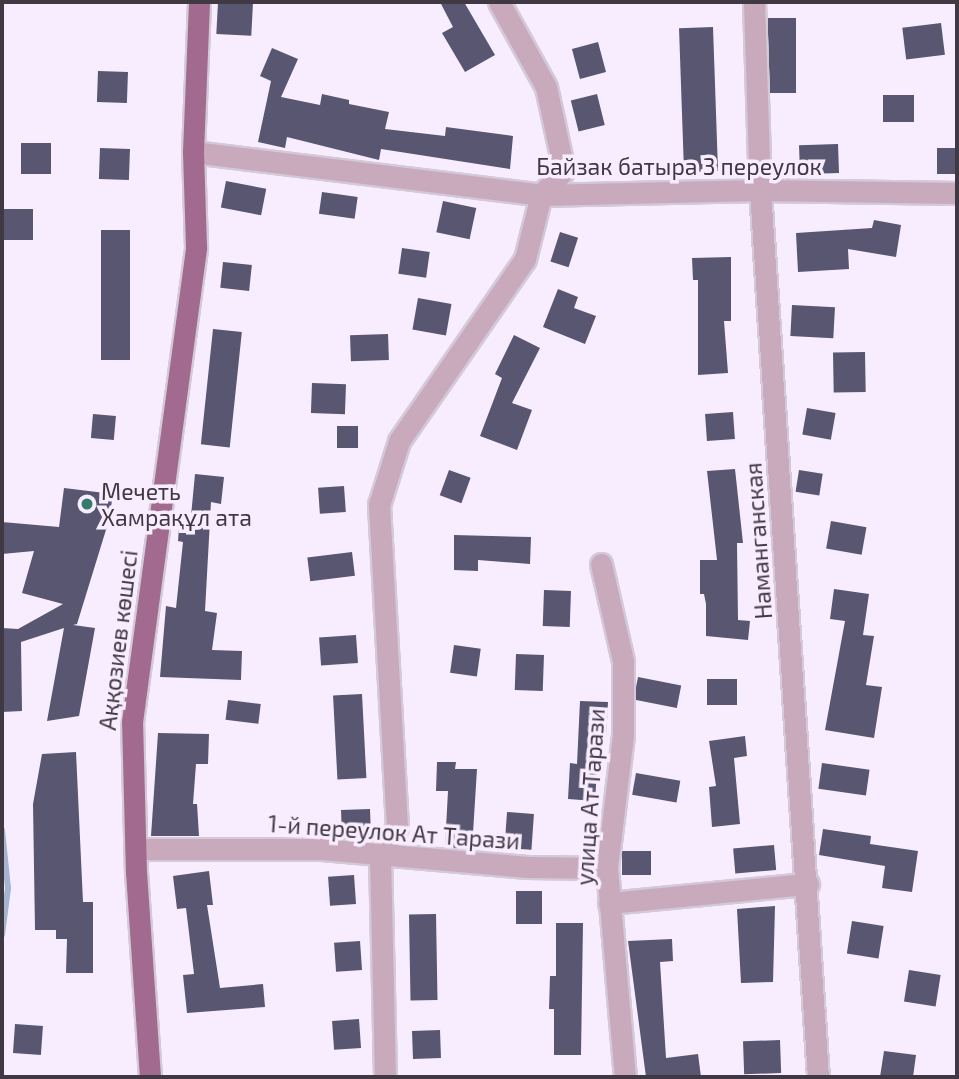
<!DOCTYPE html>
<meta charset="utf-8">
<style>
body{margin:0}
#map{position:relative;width:959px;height:1079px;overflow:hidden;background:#f8edfe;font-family:"Exo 2",sans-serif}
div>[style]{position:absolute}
.stream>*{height:6px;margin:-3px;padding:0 3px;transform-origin:3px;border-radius:3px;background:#a6b5cf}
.building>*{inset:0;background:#585670;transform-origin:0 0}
.roads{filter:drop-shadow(2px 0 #d3c9d9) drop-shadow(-2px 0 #d3c9d9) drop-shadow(0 2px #d3c9d9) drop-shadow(0 -2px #d3c9d9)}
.minor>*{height:21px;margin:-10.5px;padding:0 10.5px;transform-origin:10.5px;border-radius:10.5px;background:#c9a9bc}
.major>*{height:21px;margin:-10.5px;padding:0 10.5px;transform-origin:10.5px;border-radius:10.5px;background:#a26a8e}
.dots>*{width:19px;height:19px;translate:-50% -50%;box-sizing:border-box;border:4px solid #f8edfe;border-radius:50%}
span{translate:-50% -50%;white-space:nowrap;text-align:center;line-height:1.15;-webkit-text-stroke:7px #f8edfe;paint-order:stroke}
.street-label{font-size:23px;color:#403843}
.poi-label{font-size:23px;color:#403843}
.left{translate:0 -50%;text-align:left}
.frame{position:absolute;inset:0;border:4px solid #403843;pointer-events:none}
</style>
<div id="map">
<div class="stream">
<i style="left:2px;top:830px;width:58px;rotate:84.1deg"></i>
<i style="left:8px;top:888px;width:47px;rotate:97.3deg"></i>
</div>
<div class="building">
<i style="left:218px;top:2px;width:35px;height:32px;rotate:3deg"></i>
<i style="clip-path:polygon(440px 2px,464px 2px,495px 55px,465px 72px,442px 33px,453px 27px)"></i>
<i style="left:768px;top:18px;width:28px;height:75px"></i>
<i style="left:941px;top:23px;width:32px;height:39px;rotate:83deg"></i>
<i style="left:713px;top:27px;width:144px;height:34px;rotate:88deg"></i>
<i style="left:598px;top:42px;width:31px;height:27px;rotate:75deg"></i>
<i style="clip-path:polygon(272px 48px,298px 59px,281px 97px,320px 105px,322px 94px,349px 100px,349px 104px,389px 112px,385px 129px,445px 136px,446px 127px,513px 136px,510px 169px,381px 149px,379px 160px,287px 137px,285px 148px,258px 142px,271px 81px,260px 76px)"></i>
<i style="left:98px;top:71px;width:30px;height:31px;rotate:2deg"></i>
<i style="left:597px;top:94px;width:32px;height:27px;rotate:76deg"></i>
<i style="left:883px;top:95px;width:31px;height:27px"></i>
<i style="left:21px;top:143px;width:30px;height:31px"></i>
<i style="left:838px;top:144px;width:29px;height:39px;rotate:88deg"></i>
<i style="left:100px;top:148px;width:30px;height:31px;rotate:2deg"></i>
<i style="left:937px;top:148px;width:20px;height:26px"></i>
<i style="left:226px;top:181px;width:41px;height:27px;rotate:11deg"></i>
<i style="left:322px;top:192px;width:36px;height:22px;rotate:8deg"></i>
<i style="left:443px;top:201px;width:34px;height:32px;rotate:12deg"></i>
<i style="left:3px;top:209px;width:30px;height:31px"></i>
<i style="clip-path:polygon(874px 220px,901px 225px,896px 257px,848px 249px,849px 269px,798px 272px,796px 233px,872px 228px)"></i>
<i style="left:101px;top:230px;width:29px;height:130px"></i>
<i style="left:560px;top:232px;width:19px;height:31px;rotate:18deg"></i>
<i style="left:402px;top:248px;width:28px;height:26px;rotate:8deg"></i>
<i style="clip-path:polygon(731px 257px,731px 321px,724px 321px,728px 373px,698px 375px,698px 280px,693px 280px,692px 258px)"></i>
<i style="left:223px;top:262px;width:29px;height:26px;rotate:6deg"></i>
<i style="clip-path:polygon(558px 289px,578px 297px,574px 308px,596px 316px,585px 344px,543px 327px)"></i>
<i style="left:418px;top:298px;width:34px;height:32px;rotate:10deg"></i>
<i style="left:792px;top:305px;width:43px;height:31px;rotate:3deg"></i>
<i style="left:213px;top:329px;width:29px;height:116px;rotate:6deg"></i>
<i style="left:388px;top:334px;width:26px;height:38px;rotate:88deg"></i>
<i style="clip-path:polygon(514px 335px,540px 348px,512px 403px,532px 410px,517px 450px,480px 436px,502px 378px,495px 374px)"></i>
<i style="left:865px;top:352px;width:40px;height:32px;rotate:89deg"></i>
<i style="left:312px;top:383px;width:34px;height:30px;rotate:2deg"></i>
<i style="left:807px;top:408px;width:29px;height:27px;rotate:10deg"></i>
<i style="left:733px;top:412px;width:27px;height:28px;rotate:86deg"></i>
<i style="left:93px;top:414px;width:23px;height:24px;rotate:5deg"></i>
<i style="left:337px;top:426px;width:21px;height:22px"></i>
<i style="clip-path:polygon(735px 469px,743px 543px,737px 543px,738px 620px,750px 621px,748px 640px,706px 636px,706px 604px,704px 594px,700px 594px,700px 560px,717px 560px,707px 471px)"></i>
<i style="left:449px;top:470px;width:23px;height:27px;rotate:20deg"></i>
<i style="left:799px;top:470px;width:24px;height:22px;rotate:9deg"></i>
<i style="clip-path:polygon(195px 474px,224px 477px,221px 504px,211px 502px,205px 611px,217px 613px,212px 650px,242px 651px,241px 680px,160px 677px,166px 606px,176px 608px,183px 542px,178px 541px,180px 515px,191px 516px)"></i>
<i style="left:344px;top:486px;width:26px;height:26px;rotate:86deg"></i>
<i style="clip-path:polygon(64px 488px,113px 494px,109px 520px,77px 624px,73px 625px,95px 628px,79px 716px,47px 721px,64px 628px,21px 642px,22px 711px,2px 712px,2px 628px,18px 629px,63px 604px,22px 593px,34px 551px,2px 554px,2px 522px,59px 527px)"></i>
<i style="left:831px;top:521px;width:36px;height:28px;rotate:10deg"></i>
<i style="clip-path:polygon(454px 535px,531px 537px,530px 564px,478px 560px,478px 571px,454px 570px)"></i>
<i style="left:352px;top:552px;width:24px;height:45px;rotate:83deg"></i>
<i style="clip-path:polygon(834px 589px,869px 594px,863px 635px,874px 636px,866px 685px,882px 687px,874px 738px,825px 730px,845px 621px,830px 619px)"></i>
<i style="left:544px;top:590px;width:27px;height:36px;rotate:2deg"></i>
<i style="left:356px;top:635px;width:28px;height:37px;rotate:86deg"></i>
<i style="left:454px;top:645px;width:27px;height:28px;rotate:8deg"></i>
<i style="left:516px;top:654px;width:28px;height:36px;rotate:2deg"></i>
<i style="left:638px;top:677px;width:44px;height:23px;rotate:11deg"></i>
<i style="left:707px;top:679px;width:30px;height:26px"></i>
<i style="left:362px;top:694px;width:84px;height:29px;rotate:87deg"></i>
<i style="left:228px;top:700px;width:33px;height:20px;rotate:7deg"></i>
<i style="clip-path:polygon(580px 701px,608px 702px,606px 738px,599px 738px,595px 801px,568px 799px,570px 763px,577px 764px)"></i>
<i style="clip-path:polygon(158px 733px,209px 734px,208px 764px,196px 764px,193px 804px,197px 804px,199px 836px,151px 836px)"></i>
<i style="clip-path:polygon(745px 736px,747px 756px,734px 758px,740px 824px,712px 827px,709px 787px,716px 786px,709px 741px)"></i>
<i style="clip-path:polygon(76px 752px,83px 902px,93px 902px,93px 973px,66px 973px,67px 939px,56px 939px,56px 930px,35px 930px,33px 804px,42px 754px)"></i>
<i style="clip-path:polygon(437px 762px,456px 762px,455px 769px,477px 769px,472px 849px,445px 847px,448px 791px,436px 791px)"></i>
<i style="left:822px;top:763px;width:48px;height:26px;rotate:8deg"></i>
<i style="left:636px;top:773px;width:45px;height:22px;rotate:10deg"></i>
<i style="left:370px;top:809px;width:30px;height:29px;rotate:88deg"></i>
<i style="left:507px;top:812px;width:27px;height:36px;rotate:4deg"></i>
<i style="clip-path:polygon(823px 829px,871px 836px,870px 844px,918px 851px,912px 892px,882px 888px,885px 866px,819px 855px)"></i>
<i style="left:774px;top:845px;width:25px;height:41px;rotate:85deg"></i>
<i style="left:622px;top:851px;width:29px;height:24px"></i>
<i style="clip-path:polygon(209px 871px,213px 905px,207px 905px,220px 988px,263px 984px,265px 1007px,187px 1013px,183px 975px,194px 974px,186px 908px,177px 909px,173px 876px)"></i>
<i style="left:354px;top:875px;width:29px;height:26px;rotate:86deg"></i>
<i style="left:516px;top:891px;width:26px;height:33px"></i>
<i style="clip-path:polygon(775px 906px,773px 982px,741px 983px,737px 909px)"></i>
<i style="left:436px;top:914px;width:86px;height:27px;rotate:89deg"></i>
<i style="left:852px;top:921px;width:32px;height:33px;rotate:9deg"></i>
<i style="clip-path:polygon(556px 923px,583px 923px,581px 1055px,554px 1055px,554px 1009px,549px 1009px,550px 976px,556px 976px)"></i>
<i style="clip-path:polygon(672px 939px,673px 961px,660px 962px,666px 1058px,698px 1054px,701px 1077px,646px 1077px,628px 941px)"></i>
<i style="left:360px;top:941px;width:29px;height:26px;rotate:86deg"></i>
<i style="left:909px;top:970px;width:32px;height:32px;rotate:9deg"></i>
<i style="left:359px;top:1019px;width:29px;height:27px;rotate:86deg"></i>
<i style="left:15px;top:1024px;width:28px;height:29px;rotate:4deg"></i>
<i style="left:440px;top:1030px;width:28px;height:28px;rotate:88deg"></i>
<i style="left:780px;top:1040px;width:33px;height:37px;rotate:88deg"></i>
<i style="clip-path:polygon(884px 1051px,916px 1055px,913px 1077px,880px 1077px)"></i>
</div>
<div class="roads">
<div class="minor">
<i style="left:754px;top:2px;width:188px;rotate:88.2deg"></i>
<i style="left:760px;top:190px;width:889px;rotate:86.26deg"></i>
<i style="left:193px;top:152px;width:351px;rotate:7deg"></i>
<i style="left:541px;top:195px;width:219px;rotate:-1.3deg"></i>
<i style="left:760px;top:190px;width:197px;rotate:0.9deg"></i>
<i style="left:601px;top:564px;width:99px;rotate:77.2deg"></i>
<i style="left:623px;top:661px;width:74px;rotate:90deg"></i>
<i style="left:623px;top:735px;width:134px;rotate:96.9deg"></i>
<i style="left:607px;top:868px;width:210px;rotate:85.1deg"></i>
<i style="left:135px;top:849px;width:187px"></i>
<i style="left:322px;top:849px;width:206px;rotate:5deg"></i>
<i style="left:527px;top:867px;width:80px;rotate:0.7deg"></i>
<i style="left:609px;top:903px;width:200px;rotate:-5.5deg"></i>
<i style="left:385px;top:1077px;width:224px;rotate:-91.3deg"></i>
<i style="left:380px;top:853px;width:31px;rotate:-57deg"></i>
<i style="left:397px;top:827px;width:323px;rotate:-93.2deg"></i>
<i style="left:379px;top:505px;width:67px;rotate:-72.6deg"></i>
<i style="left:399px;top:441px;width:221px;rotate:-55.3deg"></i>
<i style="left:525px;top:259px;width:66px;rotate:-76deg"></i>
<i style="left:541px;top:195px;width:34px;rotate:-47deg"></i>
<i style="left:564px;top:170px;width:85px;rotate:-102.2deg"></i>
<i style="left:546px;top:87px;width:97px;rotate:-118.9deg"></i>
</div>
<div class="major">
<i style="left:150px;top:1077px;width:204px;rotate:-93.9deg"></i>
<i style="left:136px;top:873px;width:151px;rotate:-91.5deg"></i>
<i style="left:132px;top:722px;width:479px;rotate:-82.3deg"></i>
<i style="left:196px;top:247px;width:95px;rotate:-91.8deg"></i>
<i style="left:193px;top:152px;width:150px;rotate:-87.7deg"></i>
</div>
</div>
<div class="dots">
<i style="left:87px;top:504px;background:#357a6f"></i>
</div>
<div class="street-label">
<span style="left:679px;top:166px">Байзак батыра 3 переулок</span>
<span style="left:758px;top:541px;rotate:-94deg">Наманганская</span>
<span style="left:118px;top:640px;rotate:-83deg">Аққозиев көшесі</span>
<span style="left:590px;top:797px;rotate:-86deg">улица Ат Тарази</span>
<span style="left:394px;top:832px;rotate:4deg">1-й переулок Ат Тарази</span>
</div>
<div class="poi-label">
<span class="left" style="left:101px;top:504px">Мечеть<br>Хамрақұл ата</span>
</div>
<div class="frame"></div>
</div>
